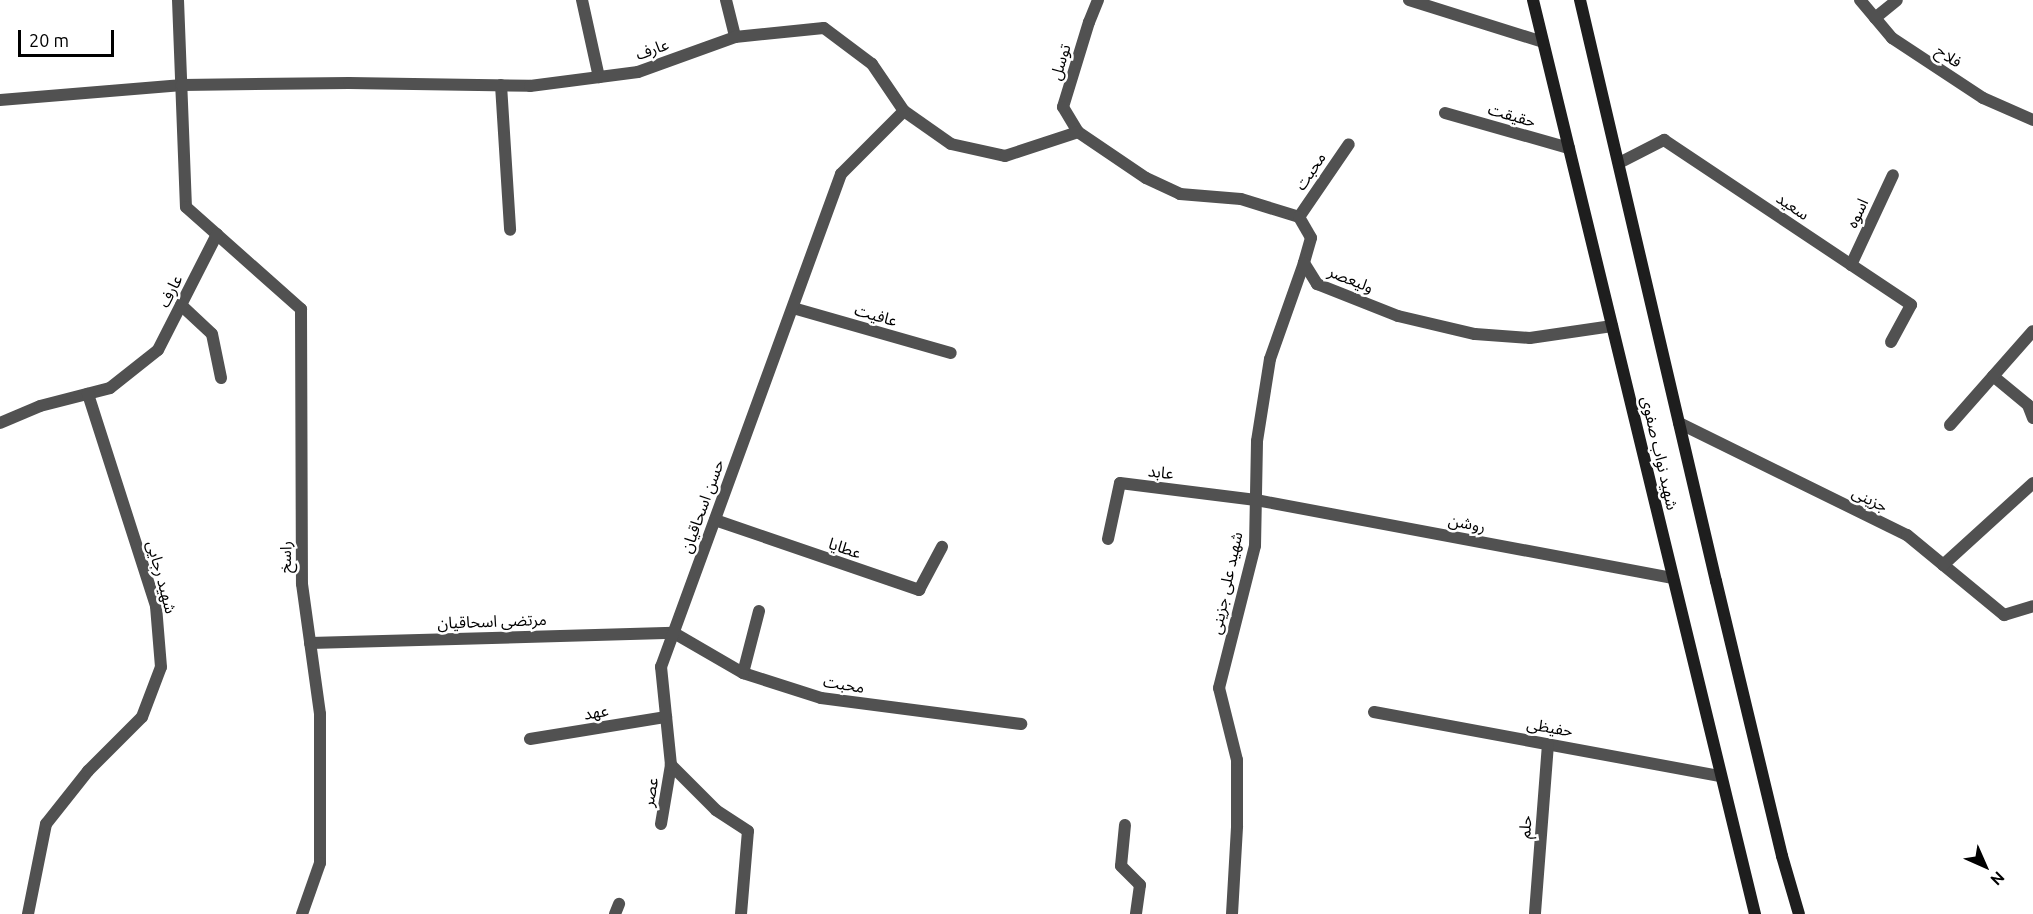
<!DOCTYPE html>
<meta charset="utf-8">
<style>
body{margin:0}
#map{position:relative;width:2033px;height:914px;overflow:hidden;background:#fff;font-family:Ubuntu,"Noto Sans Arabic",sans-serif}
div>[style]{position:absolute}
.service>*{height:12px;margin:-6px;padding:0 6px;transform-origin:6px;border-radius:6px;background:#515151}
.minor>*{height:12px;margin:-6px;padding:0 6px;transform-origin:6px;border-radius:6px;background:#515151}
.secondary>*{height:12px;margin:-6px;padding:0 6px;transform-origin:6px;border-radius:6px;background:#1e1e1e}
span{translate:-50% -50%;white-space:nowrap;text-align:center;line-height:1.15;-webkit-text-stroke:5px #fff;paint-order:stroke}
.street-label{font-size:16px;color:#000}
.north{position:absolute;left:1955px;top:836px;width:60px;height:60px;-webkit-text-stroke:4px #fff;paint-order:stroke;rotate:135deg;font-size:16px;font-weight:700;line-height:24px;text-align:center;color:#000}
.north::after{content:'';display:block;margin:auto;width:21px;height:27px;background:#000;clip-path:polygon(50% 0,100% 100%,50% 72%,0 100%)}
.scale{position:absolute;left:18px;top:30px;width:96px;height:27px;box-sizing:border-box;border:3px solid #000;border-top:0;padding-left:8px;font-size:18px;line-height:21px;white-space:nowrap;color:#000;-webkit-text-stroke:4px #fff;paint-order:stroke}
</style>
<div id="map">
<div class="service">
<i style="left:582px;top:0;width:79px;rotate:77.6deg"></i>
<i style="left:1409px;top:0;width:140px;rotate:17.4deg"></i>
<i style="left:1875px;top:18px;width:28px;rotate:-39deg"></i>
<i style="left:501px;top:85px;width:145px;rotate:86.4deg"></i>
<i style="left:0;top:100px;width:183px;rotate:-4.7deg"></i>
<i style="left:1445px;top:113px;width:129px;rotate:15.8deg"></i>
<i style="left:1299px;top:217px;width:88px;rotate:-55.6deg"></i>
<i style="left:181px;top:305px;width:42px;rotate:43.1deg"></i>
<i style="left:212px;top:334px;width:45px;rotate:78.4deg"></i>
<i style="left:793px;top:308px;width:164px;rotate:15.9deg"></i>
<i style="left:715px;top:520px;width:216px;rotate:18.9deg"></i>
<i style="left:919px;top:590px;width:49px;rotate:-61.9deg"></i>
<i style="left:1108px;top:539px;width:57px;rotate:-77.9deg"></i>
<i style="left:1120px;top:483px;width:137px;rotate:7.1deg"></i>
<i style="left:1256px;top:500px;width:423px;rotate:10.6deg"></i>
<i style="left:310px;top:643px;width:364px;rotate:-1.6deg"></i>
<i style="left:674px;top:633px;width:80px;rotate:30.1deg"></i>
<i style="left:743px;top:673px;width:82px;rotate:17.8deg"></i>
<i style="left:821px;top:698px;width:202px;rotate:7.4deg"></i>
<i style="left:743px;top:673px;width:64px;rotate:-75.5deg"></i>
<i style="left:1374px;top:712px;width:352px;rotate:10.5deg"></i>
<i style="left:530px;top:739px;width:138px;rotate:-9.2deg"></i>
<i style="left:661px;top:824px;width:60px;rotate:-80.4deg"></i>
<i style="left:1125px;top:825px;width:41px;rotate:95.6deg"></i>
<i style="left:1121px;top:866px;width:27px;rotate:45deg"></i>
<i style="left:1140px;top:885px;width:29px;rotate:98deg"></i>
<i style="left:1535px;top:913px;width:169px;rotate:-85.6deg"></i>
<i style="left:615px;top:914px;width:11px;rotate:-68deg"></i>
<i style="left:1232px;top:914px;width:88px;rotate:-86.7deg"></i>
<i style="left:1237px;top:826px;width:66px;rotate:-90deg"></i>
<i style="left:1237px;top:760px;width:74px;rotate:-104deg"></i>
<i style="left:1219px;top:688px;width:146px;rotate:-75.8deg"></i>
<i style="left:1255px;top:546px;width:105px;rotate:-88.9deg"></i>
<i style="left:1257px;top:441px;width:83px;rotate:-81deg"></i>
<i style="left:1270px;top:359px;width:102px;rotate:-70.5deg"></i>
</div>
<div class="minor">
<i style="left:178px;top:0;width:207px;rotate:87.8deg"></i>
<i style="left:186px;top:207px;width:154px;rotate:41.6deg"></i>
<i style="left:301px;top:309px;width:275px;rotate:89.8deg"></i>
<i style="left:302px;top:584px;width:131px;rotate:82.1deg"></i>
<i style="left:320px;top:714px;width:149px;rotate:90deg"></i>
<i style="left:320px;top:863px;width:54px;rotate:109.4deg"></i>
<i style="left:726px;top:0;width:38px;rotate:76deg"></i>
<i style="left:1098px;top:0;width:24px;rotate:112deg"></i>
<i style="left:1089px;top:22px;width:89px;rotate:107deg"></i>
<i style="left:1063px;top:107px;width:29px;rotate:59deg"></i>
<i style="left:1078px;top:132px;width:82px;rotate:34.1deg"></i>
<i style="left:1146px;top:178px;width:38px;rotate:25deg"></i>
<i style="left:1180px;top:194px;width:61px;rotate:4.7deg"></i>
<i style="left:1241px;top:199px;width:61px;rotate:17.2deg"></i>
<i style="left:1299px;top:217px;width:24px;rotate:60deg"></i>
<i style="left:1311px;top:238px;width:26px;rotate:106deg"></i>
<i style="left:1304px;top:263px;width:25px;rotate:58deg"></i>
<i style="left:1317px;top:284px;width:87px;rotate:21.6deg"></i>
<i style="left:1398px;top:316px;width:79px;rotate:13.2deg"></i>
<i style="left:1475px;top:334px;width:55px;rotate:4.2deg"></i>
<i style="left:1530px;top:338px;width:83px;rotate:-8.3deg"></i>
<i style="left:1860px;top:0;width:50px;rotate:49.9deg"></i>
<i style="left:1892px;top:38px;width:109px;rotate:33.4deg"></i>
<i style="left:1983px;top:98px;width:55px;rotate:23.7deg"></i>
<i style="left:182px;top:85px;width:167px;rotate:-0.7deg"></i>
<i style="left:349px;top:83px;width:181px;rotate:0.9deg"></i>
<i style="left:530px;top:86px;width:109px;rotate:-7.4deg"></i>
<i style="left:638px;top:72px;width:103px;rotate:-19.8deg"></i>
<i style="left:735px;top:37px;width:89px;rotate:-5.8deg"></i>
<i style="left:824px;top:28px;width:60px;rotate:36.9deg"></i>
<i style="left:872px;top:64px;width:57px;rotate:55.8deg"></i>
<i style="left:904px;top:111px;width:57px;rotate:35.1deg"></i>
<i style="left:951px;top:144px;width:55px;rotate:12.5deg"></i>
<i style="left:1005px;top:156px;width:77px;rotate:-18.2deg"></i>
<i style="left:1619px;top:163px;width:51px;rotate:-27.1deg"></i>
<i style="left:1664px;top:140px;width:297px;rotate:33.7deg"></i>
<i style="left:1911px;top:305px;width:42px;rotate:118.4deg"></i>
<i style="left:1851px;top:265px;width:99px;rotate:-65deg"></i>
<i style="left:1993px;top:376px;width:45px;rotate:39.6deg"></i>
<i style="left:2028px;top:405px;width:14px;rotate:69deg"></i>
<i style="left:0;top:423px;width:43px;rotate:-23deg"></i>
<i style="left:40px;top:406px;width:72px;rotate:-14.4deg"></i>
<i style="left:110px;top:388px;width:61px;rotate:-38.4deg"></i>
<i style="left:158px;top:350px;width:130px;rotate:-63deg"></i>
<i style="left:1679px;top:423px;width:254px;rotate:26.2deg"></i>
<i style="left:1907px;top:535px;width:126px;rotate:39.5deg"></i>
<i style="left:2004px;top:615px;width:30px;rotate:-17deg"></i>
<i style="left:1950px;top:425px;width:125px;rotate:-48.6deg"></i>
<i style="left:1943px;top:565px;width:122px;rotate:-42.3deg"></i>
<i style="left:28px;top:914px;width:92px;rotate:-78.7deg"></i>
<i style="left:46px;top:824px;width:68px;rotate:-51.6deg"></i>
<i style="left:88px;top:771px;width:76px;rotate:-45deg"></i>
<i style="left:142px;top:717px;width:53px;rotate:-69.2deg"></i>
<i style="left:161px;top:667px;width:61px;rotate:-94.7deg"></i>
<i style="left:156px;top:606px;width:223px;rotate:-107.8deg"></i>
<i style="left:741px;top:914px;width:83px;rotate:-85.2deg"></i>
<i style="left:748px;top:831px;width:38px;rotate:-147deg"></i>
<i style="left:716px;top:810px;width:64px;rotate:-135deg"></i>
<i style="left:671px;top:765px;width:99px;rotate:-95.8deg"></i>
<i style="left:661px;top:667px;width:525px;rotate:-69.94deg"></i>
<i style="left:841px;top:174px;width:89px;rotate:-45deg"></i>
</div>
<div class="secondary">
<i style="left:1533px;top:0;width:941px;rotate:76.35deg"></i>
<i style="left:1580px;top:0;width:597px;rotate:76.83deg"></i>
<i style="left:1716px;top:581px;width:283px;rotate:76.5deg"></i>
<i style="left:1782px;top:856px;width:60px;rotate:73.7deg"></i>
</div>
<div class="street-label">
<span style="left:652px;top:49px;rotate:-19deg">عارف</span>
<span style="left:1949px;top:56px;rotate:34deg">فلاح</span>
<span style="left:1060px;top:62px;rotate:-73deg">توسل</span>
<span style="left:1512px;top:115px;rotate:16deg">حقیقت</span>
<span style="left:1310px;top:171px;rotate:-56deg">محبت</span>
<span style="left:1793px;top:206px;rotate:34deg">سعید</span>
<span style="left:1857px;top:213px;rotate:-65deg">اسوه</span>
<span style="left:1351px;top:279px;rotate:22deg">ولیعصر</span>
<span style="left:170px;top:291px;rotate:-63deg">عارف</span>
<span style="left:876px;top:315px;rotate:16deg">عافیت</span>
<span style="left:1660px;top:453px;rotate:77deg">شهید نواب صفوی</span>
<span style="left:1161px;top:472px;rotate:7deg">عابد</span>
<span style="left:1870px;top:499px;rotate:26deg">جزینی</span>
<span style="left:702px;top:506px;rotate:-70deg">حسن اسحاقیان</span>
<span style="left:1467px;top:523px;rotate:11deg">روشن</span>
<span style="left:845px;top:548px;rotate:19deg">عطایا</span>
<span style="left:285px;top:557px;rotate:-90deg">راسخ</span>
<span style="left:162px;top:577px;rotate:75deg">شهید رجایی</span>
<span style="left:1226px;top:583px;rotate:-78deg">شهید علی جزینی</span>
<span style="left:492px;top:621px;rotate:-2deg">مرتضی اسحاقیان</span>
<span style="left:844px;top:684px;rotate:9deg">محبت</span>
<span style="left:596px;top:712px;rotate:-9deg">عهد</span>
<span style="left:1550px;top:727px;rotate:10deg">حفیظی</span>
<span style="left:650px;top:792px;rotate:-80deg">عصر</span>
<span style="left:1525px;top:827px;rotate:-86deg">حلم</span>
</div>
<div class="north">N</div>
<div class="scale">20 m</div>
</div>
